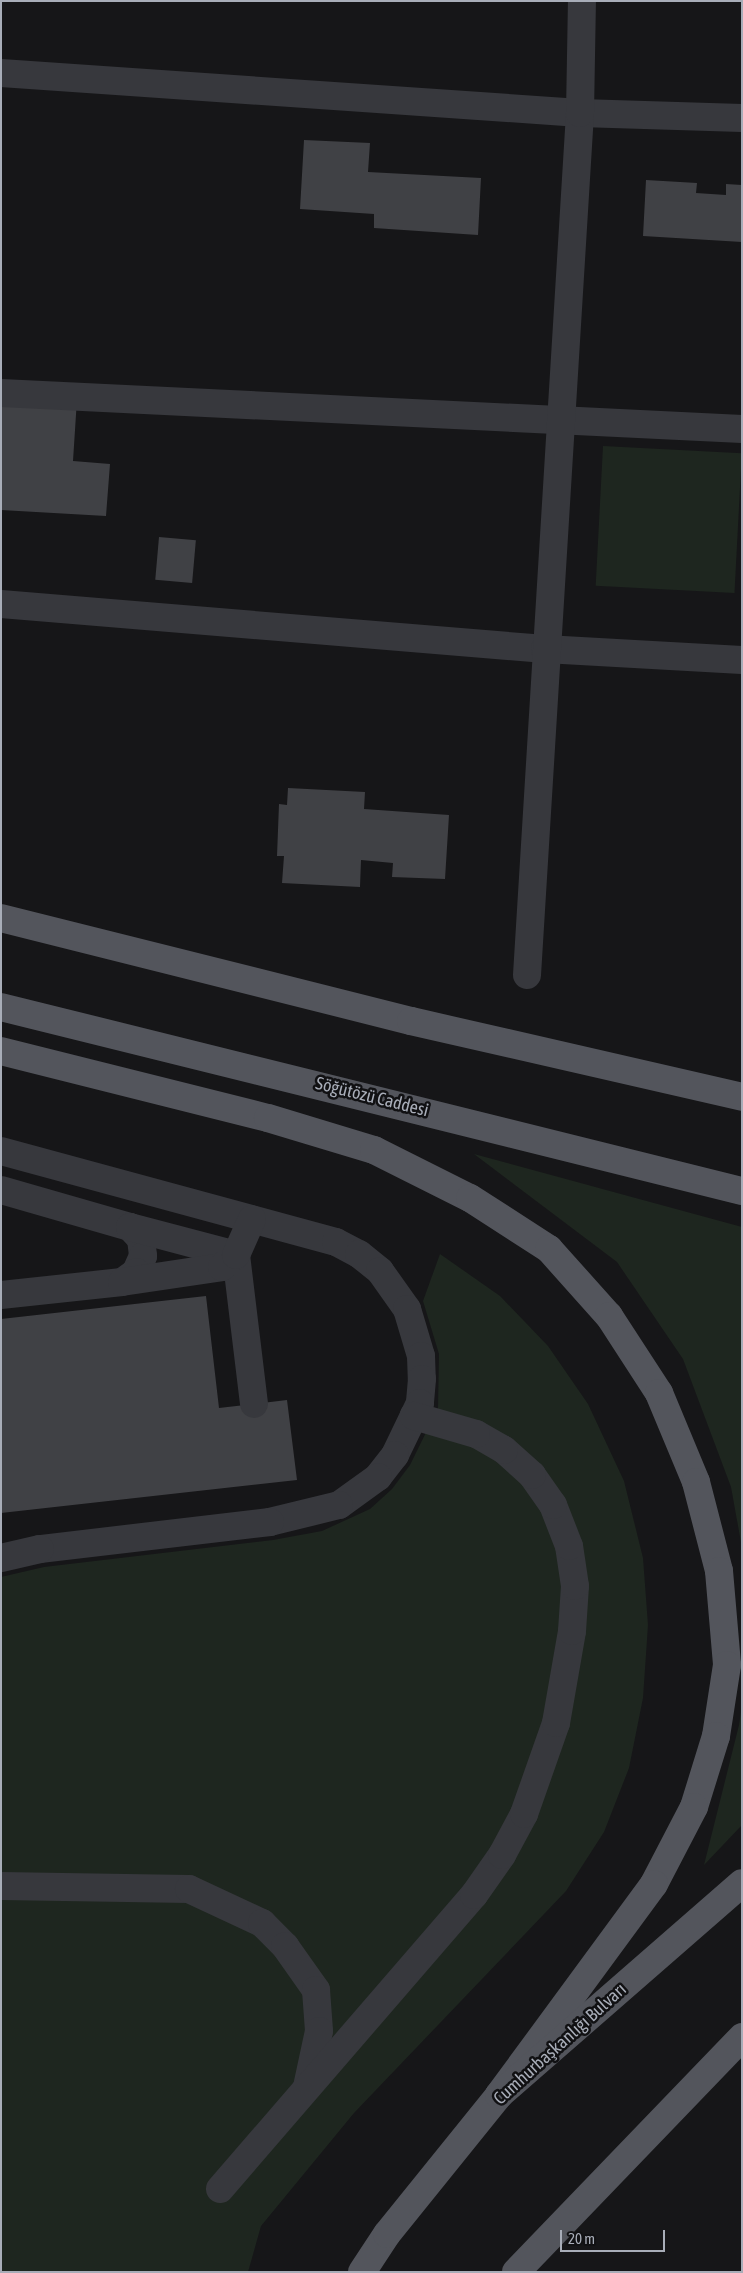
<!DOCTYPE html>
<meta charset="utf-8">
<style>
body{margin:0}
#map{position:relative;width:743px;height:2273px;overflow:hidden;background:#161618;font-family:"Asap Condensed",sans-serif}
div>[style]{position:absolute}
.green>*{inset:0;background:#1e261f;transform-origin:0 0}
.building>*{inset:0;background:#404145;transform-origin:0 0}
.minor>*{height:28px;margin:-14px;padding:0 14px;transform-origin:14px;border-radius:14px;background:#37383d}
.major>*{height:28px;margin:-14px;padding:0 14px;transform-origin:14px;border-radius:14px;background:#53555c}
span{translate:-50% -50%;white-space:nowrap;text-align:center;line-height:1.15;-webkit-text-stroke:5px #111113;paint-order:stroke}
.street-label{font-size:18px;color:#a8adb8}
.frame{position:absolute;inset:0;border:2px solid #a8adb8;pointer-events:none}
.scale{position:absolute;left:560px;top:2230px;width:105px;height:22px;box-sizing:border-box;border:2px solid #a8adb8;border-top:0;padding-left:6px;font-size:15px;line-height:18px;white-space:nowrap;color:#a8adb8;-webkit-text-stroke:4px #111113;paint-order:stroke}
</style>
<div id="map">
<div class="green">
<i style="left:603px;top:446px;width:139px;height:140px;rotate:3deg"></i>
<i style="clip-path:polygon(474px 1154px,742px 1227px,742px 1548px,731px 1487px,683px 1359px,617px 1262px)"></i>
<i style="clip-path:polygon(440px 1254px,500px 1296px,548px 1346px,588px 1404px,624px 1481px,643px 1558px,648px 1625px,643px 1698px,629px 1768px,604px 1832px,566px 1891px,354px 2113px,261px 2226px,248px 2272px,1px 2272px,1px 1577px,44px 1567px,273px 1540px,322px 1531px,370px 1509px,392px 1489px,410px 1465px,438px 1408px,439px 1354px,423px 1301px)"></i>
<i style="clip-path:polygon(742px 1705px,742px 1825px,704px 1865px,739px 1725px)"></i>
</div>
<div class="building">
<i style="clip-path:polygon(304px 140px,370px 143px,368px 172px,481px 178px,478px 235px,374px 228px,374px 214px,300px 209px)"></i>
<i style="clip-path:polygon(646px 180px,697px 183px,696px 193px,726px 195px,726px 184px,742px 185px,742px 242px,643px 236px)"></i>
<i style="clip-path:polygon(1px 394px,77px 399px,73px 461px,110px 464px,106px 516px,1px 510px)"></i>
<i style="left:159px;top:537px;width:37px;height:43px;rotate:5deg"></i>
<i style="clip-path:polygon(288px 788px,365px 792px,364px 809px,449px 815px,445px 879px,392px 877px,393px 863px,361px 860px,360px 887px,282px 883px,284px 856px,277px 856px,279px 804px,287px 805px)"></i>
<i style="clip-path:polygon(206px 1296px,219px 1408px,287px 1400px,297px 1480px,1px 1513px,1px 1319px)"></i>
</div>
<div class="minor">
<i style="left:1px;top:73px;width:580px;rotate:3.95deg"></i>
<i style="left:580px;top:113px;width:162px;rotate:1.8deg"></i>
<i style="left:1px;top:393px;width:742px;rotate:2.78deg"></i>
<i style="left:1px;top:604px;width:546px;rotate:4.73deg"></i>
<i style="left:545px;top:649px;width:197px;rotate:3.2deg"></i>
<i style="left:527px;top:975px;width:864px;rotate:-86.48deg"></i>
<i style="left:580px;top:113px;width:112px;rotate:-89deg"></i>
<i style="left:1px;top:1151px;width:347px;rotate:15.2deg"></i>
<i style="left:336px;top:1242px;width:26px;rotate:28deg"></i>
<i style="left:359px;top:1254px;width:27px;rotate:39deg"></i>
<i style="left:380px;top:1271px;width:47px;rotate:54.6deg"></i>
<i style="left:407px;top:1309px;width:49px;rotate:73.4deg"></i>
<i style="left:421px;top:1356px;width:23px;rotate:88deg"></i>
<i style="left:422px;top:1379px;width:24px;rotate:95deg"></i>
<i style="left:420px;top:1403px;width:58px;rotate:115.7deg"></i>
<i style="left:395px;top:1455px;width:28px;rotate:128deg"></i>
<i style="left:378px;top:1477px;width:48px;rotate:144.3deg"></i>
<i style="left:339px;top:1505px;width:71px;rotate:166.2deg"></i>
<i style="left:270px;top:1522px;width:232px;rotate:173.3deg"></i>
<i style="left:40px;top:1549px;width:40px;rotate:167deg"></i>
<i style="left:1px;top:1190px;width:134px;rotate:16deg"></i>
<i style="left:130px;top:1227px;width:16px;rotate:47deg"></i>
<i style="left:141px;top:1239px;width:17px;rotate:83deg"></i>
<i style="left:143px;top:1256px;width:17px;rotate:114deg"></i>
<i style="left:136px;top:1272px;width:17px;rotate:144deg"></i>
<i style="left:122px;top:1282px;width:122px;rotate:173.9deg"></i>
<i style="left:130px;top:1227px;width:110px;rotate:14.8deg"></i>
<i style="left:236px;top:1255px;width:150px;rotate:83.1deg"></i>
<i style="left:122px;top:1282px;width:101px;rotate:-8.5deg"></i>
<i style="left:222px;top:1267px;width:18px;rotate:-41deg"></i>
<i style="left:236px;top:1255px;width:39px;rotate:-66deg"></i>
<i style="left:1px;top:1886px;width:188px;rotate:0.9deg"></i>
<i style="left:189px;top:1889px;width:81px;rotate:25deg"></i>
<i style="left:262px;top:1923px;width:33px;rotate:45deg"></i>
<i style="left:285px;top:1946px;width:54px;rotate:54.8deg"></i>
<i style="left:316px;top:1990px;width:41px;rotate:85.8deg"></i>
<i style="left:319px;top:2031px;width:57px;rotate:102.1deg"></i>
<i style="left:220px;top:2189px;width:389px;rotate:-49.2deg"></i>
<i style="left:474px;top:1895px;width:49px;rotate:-55deg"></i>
<i style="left:502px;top:1855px;width:47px;rotate:-61.8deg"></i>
<i style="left:524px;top:1814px;width:96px;rotate:-70.6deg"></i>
<i style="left:556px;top:1723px;width:93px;rotate:-80.1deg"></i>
<i style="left:572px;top:1631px;width:45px;rotate:-86.2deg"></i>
<i style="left:575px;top:1586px;width:40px;rotate:-98.5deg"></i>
<i style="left:569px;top:1546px;width:44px;rotate:-111.3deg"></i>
<i style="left:553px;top:1505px;width:37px;rotate:-125deg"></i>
<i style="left:532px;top:1475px;width:38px;rotate:-138deg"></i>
<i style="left:504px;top:1450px;width:32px;rotate:-150deg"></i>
<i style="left:476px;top:1434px;width:65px;rotate:-163.8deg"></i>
</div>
<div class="major">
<i style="left:1px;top:918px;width:423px;rotate:14.1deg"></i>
<i style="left:411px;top:1021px;width:340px;rotate:12.9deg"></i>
<i style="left:1px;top:1007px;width:764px;rotate:13.95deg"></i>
<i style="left:1px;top:1051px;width:275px;rotate:14.1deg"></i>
<i style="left:268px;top:1118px;width:111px;rotate:16.8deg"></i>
<i style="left:374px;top:1150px;width:107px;rotate:26.6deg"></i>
<i style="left:470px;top:1198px;width:94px;rotate:32.8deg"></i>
<i style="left:549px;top:1249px;width:90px;rotate:48.2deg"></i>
<i style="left:609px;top:1316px;width:92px;rotate:57deg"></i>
<i style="left:659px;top:1393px;width:96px;rotate:67.4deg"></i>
<i style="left:696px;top:1482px;width:92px;rotate:75.5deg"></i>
<i style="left:719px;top:1571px;width:94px;rotate:85.1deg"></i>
<i style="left:727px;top:1665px;width:72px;rotate:98.8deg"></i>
<i style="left:716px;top:1736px;width:74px;rotate:107.2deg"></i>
<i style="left:694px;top:1807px;width:87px;rotate:117.5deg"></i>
<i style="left:654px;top:1884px;width:262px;rotate:126.3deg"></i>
<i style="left:362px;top:2272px;width:45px;rotate:-56.7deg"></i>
<i style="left:387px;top:2234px;width:179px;rotate:-51.1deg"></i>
<i style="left:499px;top:2095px;width:322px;rotate:-41.1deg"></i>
<i style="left:516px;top:2272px;width:326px;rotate:-46.1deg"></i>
</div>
<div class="street-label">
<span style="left:372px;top:1097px;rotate:14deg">Söğütözü Caddesi</span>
<span style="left:560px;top:2044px;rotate:-42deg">Cumhurbaşkanlığı Bulvarı</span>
</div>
<div class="frame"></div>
<div class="scale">20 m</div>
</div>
